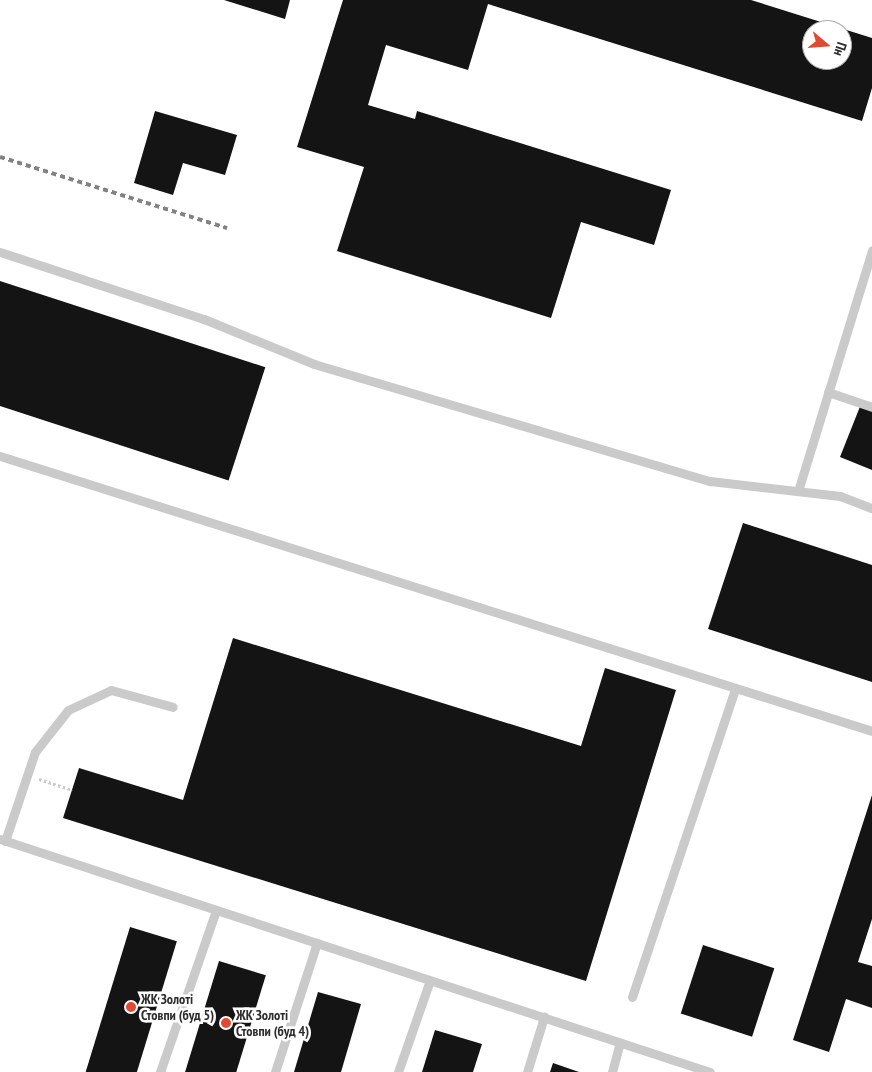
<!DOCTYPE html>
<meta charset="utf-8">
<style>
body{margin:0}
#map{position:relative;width:872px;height:1072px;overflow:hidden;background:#fff;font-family:"PT Sans Narrow",sans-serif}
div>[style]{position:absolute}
.building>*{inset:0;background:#141414;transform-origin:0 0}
.path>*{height:3px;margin-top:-1.5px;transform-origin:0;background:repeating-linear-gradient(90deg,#cacaca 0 2.5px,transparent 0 5px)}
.lane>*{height:9px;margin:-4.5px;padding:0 4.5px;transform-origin:4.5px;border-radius:4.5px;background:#cacaca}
.rail>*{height:4px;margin-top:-2px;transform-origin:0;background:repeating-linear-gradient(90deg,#828282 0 5px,transparent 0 9px)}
.dots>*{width:14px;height:14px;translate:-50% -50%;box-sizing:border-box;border:2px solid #fff;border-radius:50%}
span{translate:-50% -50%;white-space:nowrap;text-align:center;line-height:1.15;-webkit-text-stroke:5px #fff;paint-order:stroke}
.poi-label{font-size:14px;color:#2d2d2d;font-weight:700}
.left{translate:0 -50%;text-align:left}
.north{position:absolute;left:802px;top:20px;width:50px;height:50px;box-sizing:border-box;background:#fff;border:1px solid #ababab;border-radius:50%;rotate:108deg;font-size:14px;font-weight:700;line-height:20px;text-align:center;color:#2d2d2d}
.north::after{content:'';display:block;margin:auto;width:18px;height:22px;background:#e14a32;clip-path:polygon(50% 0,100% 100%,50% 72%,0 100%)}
</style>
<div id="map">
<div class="building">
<i style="clip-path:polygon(224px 0,290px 0,285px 19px)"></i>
<i style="clip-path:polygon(evenodd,343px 0,751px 0,872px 38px,872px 88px,862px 121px,488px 4px,468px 70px,386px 45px,368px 105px,415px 119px,417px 111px,671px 190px,654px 245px,581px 222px,551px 318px,337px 251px,364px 167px,297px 147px,343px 0,812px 30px,842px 30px,842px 60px,812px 60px,812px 30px)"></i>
<i style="clip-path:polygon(155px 111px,237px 135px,225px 175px,183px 163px,173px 195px,134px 183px)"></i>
<i style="left:0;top:281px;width:279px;height:119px;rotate:18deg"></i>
<i style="clip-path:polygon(861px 404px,872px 409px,872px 470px,840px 457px)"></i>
<i style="clip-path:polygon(743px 523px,872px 565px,872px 682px,708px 629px)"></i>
<i style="clip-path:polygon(233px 638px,581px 746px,605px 668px,676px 690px,586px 981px,63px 818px,79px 768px,183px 800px)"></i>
<i style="clip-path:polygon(872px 795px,872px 919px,858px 962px,872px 966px,872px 1008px,846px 999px,829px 1052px,793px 1040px)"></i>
<i style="left:130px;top:927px;width:49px;height:152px;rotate:17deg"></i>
<i style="left:703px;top:945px;width:75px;height:72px;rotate:18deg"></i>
<i style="left:219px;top:961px;width:49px;height:116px;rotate:17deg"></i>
<i style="clip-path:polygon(318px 992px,361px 1004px,341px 1072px,294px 1072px)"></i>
<i style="clip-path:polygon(435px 1030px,482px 1044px,473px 1072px,422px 1072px)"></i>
<i style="clip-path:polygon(553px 1063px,579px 1072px,550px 1072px)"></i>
</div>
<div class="path">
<i style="left:39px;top:779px;width:35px;rotate:18deg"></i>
</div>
<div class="lane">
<i style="left:0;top:252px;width:215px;rotate:18.2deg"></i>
<i style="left:204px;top:319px;width:119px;rotate:22.2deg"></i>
<i style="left:314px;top:364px;width:413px;rotate:16.5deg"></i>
<i style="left:710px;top:481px;width:131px;rotate:6.6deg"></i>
<i style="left:840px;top:496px;width:34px;rotate:21deg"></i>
<i style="left:828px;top:392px;width:46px;rotate:18.8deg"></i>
<i style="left:0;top:456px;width:914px;rotate:17.5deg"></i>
<i style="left:798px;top:491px;width:252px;rotate:-72.9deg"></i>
<i style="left:0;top:839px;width:747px;rotate:18.17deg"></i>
<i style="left:5px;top:841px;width:94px;rotate:-71.4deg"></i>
<i style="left:35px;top:752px;width:53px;rotate:-51.8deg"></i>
<i style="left:68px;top:710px;width:47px;rotate:-24.9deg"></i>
<i style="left:111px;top:690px;width:64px;rotate:15.3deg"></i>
<i style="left:632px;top:997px;width:325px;rotate:-71.5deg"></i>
<i style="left:160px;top:1072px;width:171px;rotate:-70.9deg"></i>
<i style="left:275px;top:1072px;width:136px;rotate:-72deg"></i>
<i style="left:398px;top:1072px;width:97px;rotate:-70.8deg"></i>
<i style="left:527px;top:1072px;width:58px;rotate:-72.8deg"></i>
<i style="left:612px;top:1072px;width:30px;rotate:-75deg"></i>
</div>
<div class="rail">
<i style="left:0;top:157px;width:238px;rotate:17.4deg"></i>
</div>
<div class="dots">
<i style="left:131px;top:1007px;background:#e14a32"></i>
<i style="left:226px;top:1023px;background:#e14a32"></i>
</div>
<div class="poi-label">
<span class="left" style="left:141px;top:1007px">ЖК Золоті<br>Стовпи (буд 5)</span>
<span class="left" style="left:236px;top:1023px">ЖК Золоті<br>Стовпи (буд 4)</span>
</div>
<div class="north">Пн</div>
</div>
